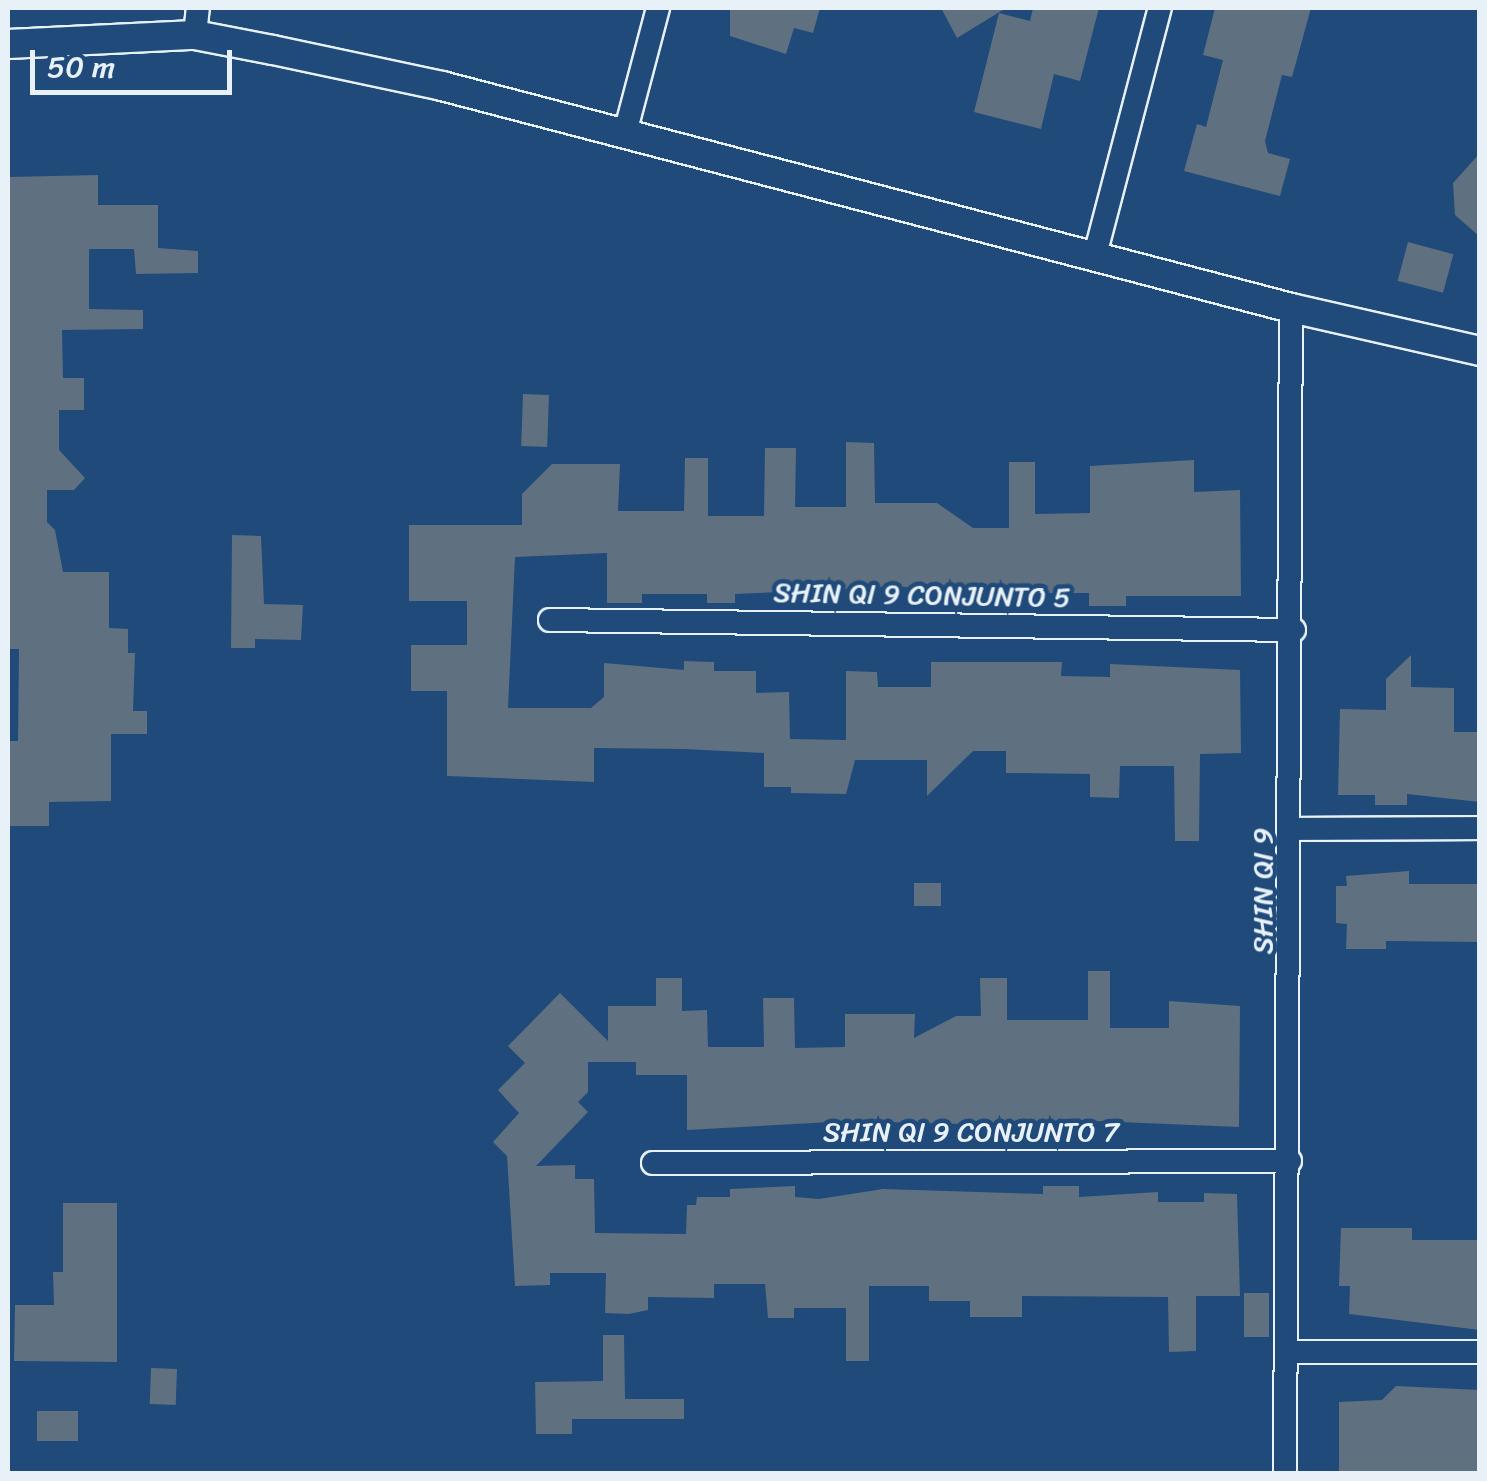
<!DOCTYPE html>
<style>
body{margin:0}
#map{position:relative;width:1487px;height:1481px;overflow:hidden;background:#1f4a7a;font-family:Sriracha,sans-serif}
div>[style]{position:absolute}
.building>*{inset:0;background:#5f7080;transform-origin:0 0}
.roads{filter:drop-shadow(2px 0 #e8f1f8) drop-shadow(-2px 0 #e8f1f8) drop-shadow(0 2px #e8f1f8) drop-shadow(0 -2px #e8f1f8)}
.minor>*{height:22px;margin:-11px;padding:0 11px;transform-origin:11px;border-radius:11px;background:#1f4a7a}
.tertiary>*{height:28px;margin:-14px;padding:0 14px;transform-origin:14px;border-radius:14px;background:#1f4a7a}
span{translate:-50% -50%;white-space:nowrap;text-align:center;line-height:1.15;-webkit-text-stroke:9px #1f4a7a;paint-order:stroke}
.street-label{font-size:28px;color:#e8f1f8}
.frame{position:absolute;inset:0;border:10px solid #e8f1f8;pointer-events:none}
.scale{position:absolute;left:30px;top:50px;width:202px;height:45px;box-sizing:border-box;border:5px solid #e8f1f8;border-top:0;padding-left:12px;font-size:30px;line-height:35px;white-space:nowrap;color:#e8f1f8;-webkit-text-stroke:8px #1f4a7a;paint-order:stroke}
</style>
<div id="map">
<div class="building">
<i style="clip-path:polygon(730px 8px,820px 8px,813px 33px,794px 28px,786px 54px,730px 36px)"></i>
<i style="clip-path:polygon(941px 8px,1006px 8px,957px 38px)"></i>
<i style="clip-path:polygon(1033px 8px,1099px 8px,1080px 81px,1054px 74px,1041px 129px,974px 112px,999px 13px,1030px 21px)"></i>
<i style="clip-path:polygon(1215px 8px,1311px 8px,1292px 77px,1282px 75px,1265px 141px,1268px 153px,1290px 159px,1280px 196px,1184px 171px,1197px 124px,1206px 127px,1223px 60px,1203px 55px)"></i>
<i style="clip-path:polygon(1480px 153px,1480px 237px,1455px 215px,1453px 183px)"></i>
<i style="clip-path:polygon(98px 175px,98px 205px,158px 205px,158px 248px,198px 251px,198px 273px,136px 274px,134px 249px,89px 249px,89px 309px,143px 310px,143px 329px,62px 330px,63px 378px,84px 378px,84px 410px,59px 410px,59px 450px,85px 478px,74px 490px,47px 490px,47px 522px,55px 530px,63px 572px,109px 572px,109px 628px,128px 629px,128px 653px,135px 653px,133px 711px,147px 711px,147px 734px,111px 734px,111px 801px,49px 802px,49px 826px,8px 826px,8px 741px,18px 741px,19px 649px,8px 649px,8px 177px)"></i>
<i style="left:1408px;top:242px;width:47px;height:40px;rotate:15deg"></i>
<i style="left:523px;top:394px;width:26px;height:52px;rotate:2deg"></i>
<i style="clip-path:polygon(846px 442px,874px 443px,875px 503px,937px 503px,973px 528px,1009px 528px,1009px 462px,1035px 462px,1035px 514px,1090px 513px,1090px 466px,1194px 460px,1194px 492px,1240px 490px,1241px 596px,1126px 596px,1126px 606px,1089px 606px,1089px 593px,951px 593px,951px 603px,926px 603px,926px 587px,876px 587px,876px 601px,849px 601px,849px 589px,735px 594px,735px 603px,707px 603px,707px 594px,642px 594px,642px 603px,607px 603px,607px 553px,515px 557px,508px 708px,591px 708px,604px 697px,604px 663px,684px 670px,684px 661px,714px 662px,714px 671px,756px 671px,756px 693px,789px 692px,790px 739px,846px 740px,846px 671px,877px 672px,878px 687px,931px 687px,931px 662px,1062px 662px,1061px 676px,1110px 677px,1110px 664px,1240px 670px,1241px 753px,1200px 754px,1199px 841px,1175px 841px,1174px 766px,1120px 766px,1119px 798px,1090px 797px,1090px 774px,1006px 773px,1006px 751px,973px 751px,927px 796px,927px 760px,855px 760px,846px 794px,791px 793px,791px 787px,764px 787px,764px 753px,684px 749px,594px 748px,594px 782px,447px 776px,447px 691px,411px 691px,411px 645px,467px 645px,467px 601px,409px 601px,409px 525px,522px 525px,522px 494px,552px 464px,620px 464px,618px 511px,684px 511px,685px 458px,708px 458px,708px 516px,764px 516px,765px 448px,796px 448px,795px 507px,846px 507px)"></i>
<i style="clip-path:polygon(232px 535px,261px 536px,264px 604px,303px 605px,301px 640px,255px 639px,255px 648px,231px 648px)"></i>
<i style="clip-path:polygon(1411px 655px,1411px 687px,1454px 688px,1454px 732px,1480px 732px,1480px 802px,1407px 794px,1407px 805px,1375px 805px,1375px 795px,1338px 795px,1340px 709px,1386px 710px,1386px 679px)"></i>
<i style="clip-path:polygon(1409px 871px,1409px 884px,1480px 884px,1480px 942px,1386px 941px,1386px 949px,1346px 949px,1347px 924px,1336px 923px,1336px 886px,1347px 886px,1346px 876px)"></i>
<i style="left:914px;top:883px;width:27px;height:23px"></i>
<i style="clip-path:polygon(1088px 971px,1110px 971px,1110px 1028px,1169px 1028px,1169px 1001px,1240px 1006px,1239px 1127px,1071px 1120px,1071px 1127px,850px 1121px,687px 1130px,687px 1075px,636px 1075px,636px 1062px,588px 1062px,588px 1092px,578px 1102px,588px 1112px,536px 1166px,575px 1165px,575px 1179px,594px 1179px,595px 1233px,686px 1234px,687px 1205px,696px 1205px,697px 1197px,730px 1197px,730px 1189px,795px 1186px,795px 1197px,819px 1199px,883px 1189px,1043px 1194px,1043px 1186px,1079px 1186px,1079px 1197px,1158px 1192px,1158px 1202px,1204px 1202px,1204px 1193px,1237px 1194px,1240px 1296px,1196px 1296px,1196px 1351px,1169px 1352px,1168px 1297px,1022px 1296px,1022px 1317px,970px 1317px,970px 1301px,929px 1301px,929px 1286px,869px 1286px,869px 1361px,846px 1361px,846px 1308px,794px 1308px,794px 1318px,768px 1318px,765px 1284px,714px 1284px,714px 1298px,648px 1297px,648px 1310px,629px 1314px,605px 1313px,606px 1273px,550px 1273px,550px 1285px,515px 1286px,507px 1156px,493px 1142px,519px 1113px,498px 1090px,525px 1063px,508px 1046px,560px 993px,608px 1041px,608px 1006px,656px 1006px,656px 978px,682px 978px,682px 1011px,707px 1010px,708px 1047px,764px 1047px,763px 998px,794px 998px,795px 1048px,845px 1047px,845px 1014px,915px 1014px,914px 1038px,956px 1016px,981px 1016px,980px 978px,1007px 978px,1007px 1020px,1088px 1020px)"></i>
<i style="clip-path:polygon(63px 1203px,117px 1203px,117px 1362px,14px 1361px,15px 1305px,54px 1305px,53px 1272px,63px 1272px)"></i>
<i style="clip-path:polygon(1341px 1228px,1412px 1228px,1412px 1240px,1480px 1240px,1480px 1330px,1349px 1314px,1350px 1286px,1339px 1286px)"></i>
<i style="left:1244px;top:1293px;width:25px;height:44px"></i>
<i style="clip-path:polygon(603px 1335px,624px 1335px,625px 1399px,684px 1399px,684px 1419px,572px 1419px,572px 1434px,536px 1434px,535px 1382px,603px 1381px)"></i>
<i style="left:151px;top:1368px;width:26px;height:36px;rotate:2deg"></i>
<i style="clip-path:polygon(1396px 1386px,1480px 1390px,1480px 1474px,1339px 1474px,1339px 1402px,1382px 1400px)"></i>
<i style="left:37px;top:1411px;width:41px;height:30px"></i>
</div>
<div class="roads">
<div class="minor">
<i style="left:195px;top:35px;width:27px;rotate:-84deg"></i>
<i style="left:625px;top:133px;width:129px;rotate:-75.2deg"></i>
<i style="left:1095px;top:255px;width:255px;rotate:-75.3deg"></i>
<i style="left:550px;top:620px;width:744px;rotate:0.77deg"></i>
<i style="left:1293px;top:829px;width:187px;rotate:-0.3deg"></i>
<i style="left:653px;top:1163px;width:637px;rotate:-0.18deg"></i>
<i style="left:1286px;top:1352px;width:194px"></i>
<i style="left:1285px;top:1474px;width:1166px;rotate:-89.71deg"></i>
</div>
<div class="tertiary">
<i style="left:8px;top:44px;width:187px;rotate:-2.8deg"></i>
<i style="left:195px;top:35px;width:79px;rotate:10.9deg"></i>
<i style="left:273px;top:50px;width:173px;rotate:12deg"></i>
<i style="left:442px;top:86px;width:878px;rotate:14.65deg"></i>
<i style="left:1291px;top:308px;width:194px;rotate:12.8deg"></i>
</div>
</div>
<div class="street-label">
<span style="left:922px;top:595px;rotate:1deg">SHIN QI 9 CONJUNTO 5</span>
<span style="left:1263px;top:891px;rotate:-90deg">SHIN QI 9</span>
<span style="left:971px;top:1132px">SHIN QI 9 CONJUNTO 7</span>
</div>
<div class="frame"></div>
<div class="scale">50 m</div>
</div>
